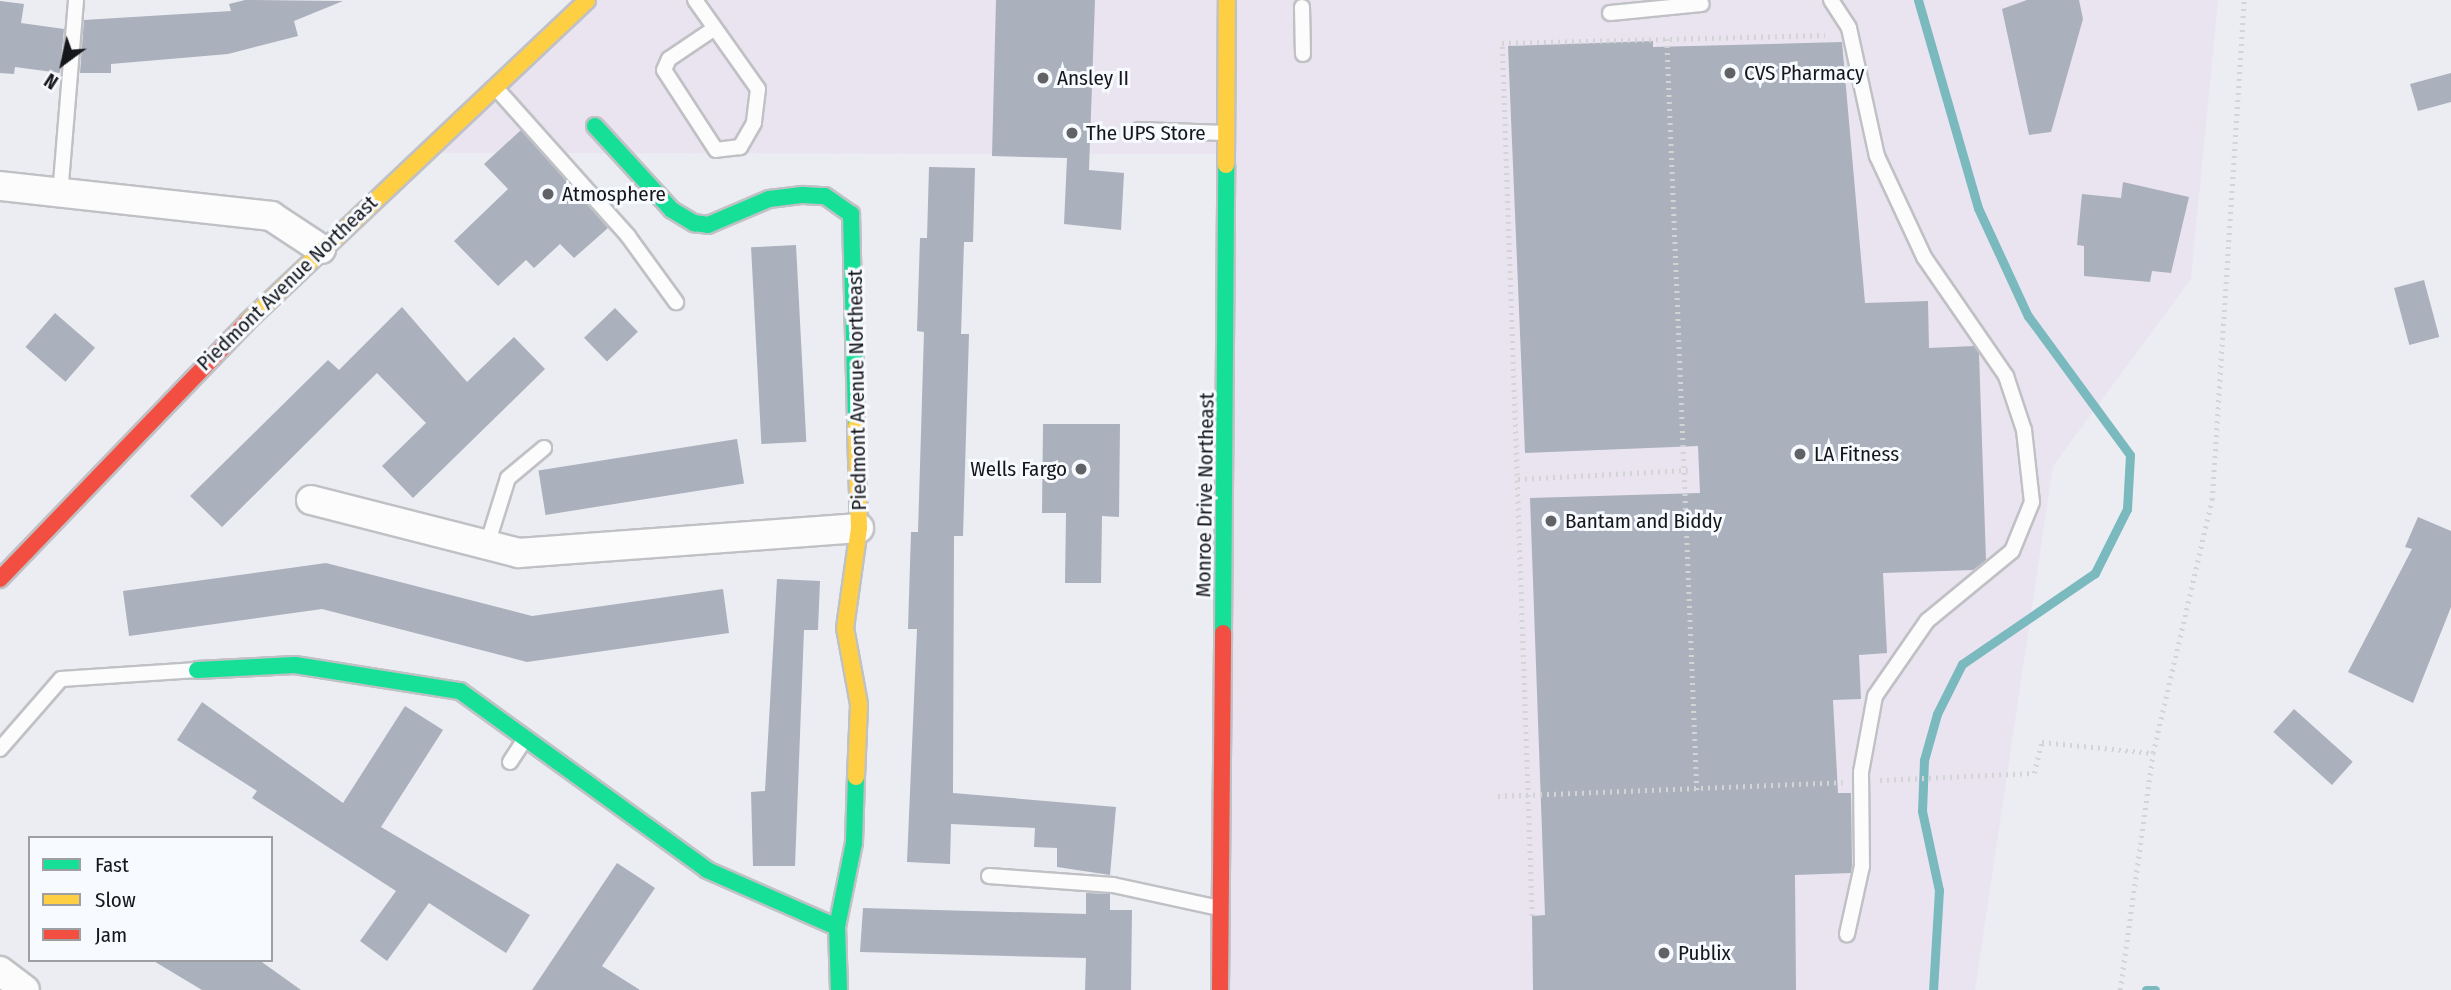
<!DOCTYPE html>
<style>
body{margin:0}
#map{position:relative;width:2451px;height:990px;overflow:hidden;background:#ebedf2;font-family:"Fira Sans Condensed",sans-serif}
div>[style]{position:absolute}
.commercial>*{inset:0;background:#eae4f1}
.stream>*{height:9px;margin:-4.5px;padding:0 4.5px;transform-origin:4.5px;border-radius:4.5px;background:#7ab9be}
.building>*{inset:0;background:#aab0bc;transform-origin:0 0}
.path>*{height:4.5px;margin-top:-2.25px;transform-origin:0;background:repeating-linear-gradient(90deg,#d3d4d5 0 2px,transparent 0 7px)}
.roads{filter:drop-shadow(2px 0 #c0c1c5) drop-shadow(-2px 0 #c0c1c5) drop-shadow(0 2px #c0c1c5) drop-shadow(0 -2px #c0c1c5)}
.lane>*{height:14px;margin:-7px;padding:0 7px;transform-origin:7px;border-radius:7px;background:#fcfcfd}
.street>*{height:28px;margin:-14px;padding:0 14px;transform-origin:14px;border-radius:14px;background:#fcfcfd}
.fast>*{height:16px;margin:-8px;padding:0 8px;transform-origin:8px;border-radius:8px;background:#16e098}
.slow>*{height:16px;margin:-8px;padding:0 8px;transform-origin:8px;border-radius:8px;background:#ffcf43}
.jam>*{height:16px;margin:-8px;padding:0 8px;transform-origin:8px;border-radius:8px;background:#f24e42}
.dots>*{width:19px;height:19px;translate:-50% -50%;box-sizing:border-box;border:4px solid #f7faff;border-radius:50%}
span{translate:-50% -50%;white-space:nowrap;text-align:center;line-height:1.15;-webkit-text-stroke:6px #f7faff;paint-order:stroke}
.poi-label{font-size:21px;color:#16171a}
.left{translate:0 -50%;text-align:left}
.right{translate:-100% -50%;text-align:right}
.street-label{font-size:21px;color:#16171a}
.legend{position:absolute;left:28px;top:836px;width:245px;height:126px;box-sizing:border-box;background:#f7faff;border:2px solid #9d9fa3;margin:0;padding:9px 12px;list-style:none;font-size:21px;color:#16171a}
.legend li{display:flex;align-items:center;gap:14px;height:35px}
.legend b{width:35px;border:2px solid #9d9fa3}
.north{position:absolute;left:28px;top:28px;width:70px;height:70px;-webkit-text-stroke:5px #f7faff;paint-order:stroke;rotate:213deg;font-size:19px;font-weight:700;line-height:28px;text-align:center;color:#16171a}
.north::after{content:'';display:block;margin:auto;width:24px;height:32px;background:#16171a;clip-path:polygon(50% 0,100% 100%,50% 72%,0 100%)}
</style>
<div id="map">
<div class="commercial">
<i style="clip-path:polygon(594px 0,2218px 0,2191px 279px,2053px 466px,1975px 990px,1221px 990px,1220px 154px,420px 153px)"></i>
</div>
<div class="stream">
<i style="left:1918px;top:0;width:216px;rotate:73.9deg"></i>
<i style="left:1978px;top:208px;width:119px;rotate:65.2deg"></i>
<i style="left:2028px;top:316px;width:172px;rotate:53.7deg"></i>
<i style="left:2130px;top:455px;width:54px;rotate:93.2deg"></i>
<i style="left:2127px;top:509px;width:72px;rotate:116.6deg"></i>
<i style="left:2095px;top:573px;width:161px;rotate:145.6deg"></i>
<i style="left:1962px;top:664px;width:56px;rotate:116.6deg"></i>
<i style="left:1937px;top:714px;width:48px;rotate:105.8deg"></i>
<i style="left:1924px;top:760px;width:51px;rotate:92.2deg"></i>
<i style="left:1922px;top:811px;width:81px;rotate:77.9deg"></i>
<i style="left:1939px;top:890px;width:100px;rotate:93.4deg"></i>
<i style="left:2146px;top:990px;width:9px"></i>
</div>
<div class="building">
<i style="clip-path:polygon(245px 0,343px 1px,294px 21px,298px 36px,228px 54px,111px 64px,111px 73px,80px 73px,84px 20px,231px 11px,229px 4px)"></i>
<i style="clip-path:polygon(996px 0,1095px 0,1089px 170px,1124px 173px,1121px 230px,1064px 224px,1067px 158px,992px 156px)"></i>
<i style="clip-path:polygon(2027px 0,2079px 0,2083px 19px,2051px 132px,2029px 135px,2002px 9px)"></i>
<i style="clip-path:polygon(0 1px,24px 4px,21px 23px,64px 29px,60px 73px,15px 67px,14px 74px,0 73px)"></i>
<i style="clip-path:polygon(1653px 41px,1653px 47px,1842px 42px,1865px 303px,1928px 301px,1929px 348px,1974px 346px,1979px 353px,1986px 560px,1973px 570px,1883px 573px,1887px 653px,1859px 655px,1861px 699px,1833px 700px,1838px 793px,1851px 793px,1852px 865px,1851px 873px,1795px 875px,1796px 990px,1533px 990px,1532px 916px,1545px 915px,1530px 498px,1700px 493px,1698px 446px,1525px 453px,1508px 46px)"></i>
<i style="clip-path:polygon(2451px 73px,2451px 102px,2418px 111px,2410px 84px)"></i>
<i style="clip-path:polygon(521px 130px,608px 228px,574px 258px,560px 244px,534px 268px,526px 260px,498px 286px,454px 241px,508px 189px,484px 164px)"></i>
<i style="clip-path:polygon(929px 167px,975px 168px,973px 242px,964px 242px,961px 334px,969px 334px,963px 536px,954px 536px,953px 793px,1116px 807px,1110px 875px,1057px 867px,1057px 848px,1034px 847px,1035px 828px,951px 824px,950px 864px,907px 862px,917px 629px,908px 629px,911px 532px,918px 532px,924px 332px,917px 331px,920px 238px,927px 238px)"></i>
<i style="clip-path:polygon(2123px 182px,2189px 197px,2171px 273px,2152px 271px,2150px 282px,2084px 276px,2084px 246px,2077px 245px,2082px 194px,2121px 198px)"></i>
<i style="left:796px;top:245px;width:197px;height:45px;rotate:87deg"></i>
<i style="left:2424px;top:280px;width:59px;height:31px;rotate:75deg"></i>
<i style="clip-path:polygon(402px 307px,467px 382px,514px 337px,545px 369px,413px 498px,382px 466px,426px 423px,377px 373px,222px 527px,190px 496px,328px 360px,339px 370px)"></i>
<i style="left:615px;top:308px;width:33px;height:43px;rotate:46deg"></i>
<i style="left:55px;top:313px;width:53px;height:45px;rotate:41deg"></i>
<i style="clip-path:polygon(1043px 424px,1120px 424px,1119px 517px,1102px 516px,1101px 583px,1065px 583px,1066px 513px,1042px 513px)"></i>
<i style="left:737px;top:439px;width:45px;height:201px;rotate:81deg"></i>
<i style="clip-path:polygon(2418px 517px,2451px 531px,2451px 607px,2413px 703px,2348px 672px,2412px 549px,2405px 547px)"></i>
<i style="clip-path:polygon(326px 563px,532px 616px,723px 589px,729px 633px,527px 662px,322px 609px,129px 636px,123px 591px)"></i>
<i style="clip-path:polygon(777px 579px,820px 581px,818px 630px,804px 630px,795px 866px,753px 866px,751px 792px,765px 791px)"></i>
<i style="clip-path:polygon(202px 702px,343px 803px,405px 706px,443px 730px,381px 827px,530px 915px,506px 953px,429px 903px,387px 961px,360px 941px,396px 891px,252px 798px,257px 791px,177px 740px)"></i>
<i style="left:2294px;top:709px;width:79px;height:31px;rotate:42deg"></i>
<i style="clip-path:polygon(617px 863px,655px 888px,602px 966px,640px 990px,532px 990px)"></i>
<i style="clip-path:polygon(1086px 893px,1110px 894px,1110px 910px,1132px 910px,1131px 990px,1085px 990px,1086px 958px,860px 952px,863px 908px,1086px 914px)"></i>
<i style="clip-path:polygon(152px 960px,259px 960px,301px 990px,202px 990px)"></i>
</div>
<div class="path">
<i style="left:1667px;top:39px;width:752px;rotate:87.71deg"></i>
<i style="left:1518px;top:479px;width:170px;rotate:-3deg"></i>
<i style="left:1880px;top:780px;width:154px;rotate:-2.6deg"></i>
<i style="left:2034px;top:773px;width:32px;rotate:-76deg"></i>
<i style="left:2042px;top:742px;width:112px;rotate:5.7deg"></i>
<i style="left:1498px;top:796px;width:345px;rotate:-2.3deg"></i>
<i style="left:1532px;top:916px;width:874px;rotate:-91.97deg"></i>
<i style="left:1502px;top:43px;width:323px;rotate:-1.4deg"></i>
<i style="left:2120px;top:990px;width:239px;rotate:-82.1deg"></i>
<i style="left:2153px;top:753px;width:260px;rotate:-76.9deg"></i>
<i style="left:2212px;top:500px;width:501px;rotate:-86.34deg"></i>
</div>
<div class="roads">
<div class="lane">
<i style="left:695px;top:0;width:109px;rotate:54.7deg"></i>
<i style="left:758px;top:89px;width:34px;rotate:97deg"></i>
<i style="left:754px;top:123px;width:28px;rotate:120deg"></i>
<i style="left:740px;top:147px;width:24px;rotate:173deg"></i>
<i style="left:716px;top:150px;width:95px;rotate:-123deg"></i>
<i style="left:664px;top:70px;width:12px;rotate:-66deg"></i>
<i style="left:669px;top:59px;width:55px;rotate:-34deg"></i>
<i style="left:1831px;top:0;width:33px;rotate:57deg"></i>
<i style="left:1849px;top:28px;width:131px;rotate:77.7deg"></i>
<i style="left:1877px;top:156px;width:111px;rotate:65deg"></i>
<i style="left:1924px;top:257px;width:145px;rotate:55.4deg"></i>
<i style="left:2006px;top:376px;width:57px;rotate:71.6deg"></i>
<i style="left:2024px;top:430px;width:72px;rotate:83.7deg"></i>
<i style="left:2032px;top:502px;width:53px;rotate:112.2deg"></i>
<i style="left:2012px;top:551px;width:110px;rotate:140.5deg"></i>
<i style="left:1927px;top:621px;width:91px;rotate:124.7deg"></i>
<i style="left:1875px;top:696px;width:77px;rotate:100.4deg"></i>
<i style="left:1861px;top:772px;width:94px;rotate:89.4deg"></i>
<i style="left:1862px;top:866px;width:70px;rotate:102.4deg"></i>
<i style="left:1302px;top:7px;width:47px;rotate:88.8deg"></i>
<i style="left:1610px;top:13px;width:92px;rotate:-5.6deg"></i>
<i style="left:495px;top:87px;width:200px;rotate:48.2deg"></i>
<i style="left:628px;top:236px;width:82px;rotate:54deg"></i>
<i style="left:1139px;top:130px;width:87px;rotate:2deg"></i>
<i style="left:60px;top:195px;width:196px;rotate:-85.3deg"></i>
<i style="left:487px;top:545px;width:70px;rotate:-72.6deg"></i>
<i style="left:508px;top:478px;width:47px;rotate:-39.8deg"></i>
<i style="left:0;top:749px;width:93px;rotate:-48.9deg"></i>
<i style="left:61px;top:679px;width:136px;rotate:-3.8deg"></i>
<i style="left:510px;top:762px;width:27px;rotate:-57deg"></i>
<i style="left:989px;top:876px;width:124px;rotate:4.2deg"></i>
<i style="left:1113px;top:885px;width:108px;rotate:12.2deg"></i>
</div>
<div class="street">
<i style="left:0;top:186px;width:273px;rotate:6.3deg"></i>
<i style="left:271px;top:216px;width:60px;rotate:33.4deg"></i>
<i style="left:311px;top:500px;width:215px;rotate:14.3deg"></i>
<i style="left:519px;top:553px;width:341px;rotate:-4.2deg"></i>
<i style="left:0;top:971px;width:31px;rotate:37deg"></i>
</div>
<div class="fast">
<i style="left:595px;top:126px;width:114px;rotate:47.5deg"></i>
<i style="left:672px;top:210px;width:26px;rotate:31deg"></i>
<i style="left:694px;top:223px;width:14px;rotate:8deg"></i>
<i style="left:708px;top:225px;width:66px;rotate:-23.1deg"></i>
<i style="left:769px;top:199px;width:34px;rotate:-7deg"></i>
<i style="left:803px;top:195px;width:22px;rotate:3deg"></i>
<i style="left:825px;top:196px;width:32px;rotate:35deg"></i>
<i style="left:851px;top:214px;width:212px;rotate:88.6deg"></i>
<i style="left:1223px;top:633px;width:468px;rotate:-89.6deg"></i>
<i style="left:197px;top:670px;width:98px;rotate:-2.9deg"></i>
<i style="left:295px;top:665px;width:167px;rotate:9deg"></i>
<i style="left:460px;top:691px;width:305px;rotate:35.9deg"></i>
<i style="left:707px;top:870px;width:142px;rotate:23.7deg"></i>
<i style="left:839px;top:990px;width:63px;rotate:-91.8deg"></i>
<i style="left:837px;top:927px;width:86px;rotate:-78.6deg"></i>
<i style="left:854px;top:843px;width:66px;rotate:-88.3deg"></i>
</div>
<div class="slow">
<i style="left:1226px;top:165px;width:165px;rotate:-89.7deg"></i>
<i style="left:247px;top:322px;width:468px;rotate:-43.4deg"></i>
<i style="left:856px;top:777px;width:73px;rotate:-87.6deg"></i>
<i style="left:859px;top:704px;width:77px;rotate:-100.4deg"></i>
<i style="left:845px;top:628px;width:101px;rotate:-82deg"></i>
<i style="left:859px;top:528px;width:102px;rotate:-91.7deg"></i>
</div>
<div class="jam">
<i style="left:0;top:579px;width:356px;rotate:-46.1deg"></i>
<i style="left:1220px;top:990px;width:357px;rotate:-89.5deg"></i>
</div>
</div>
<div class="dots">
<i style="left:1730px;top:73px;background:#616266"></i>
<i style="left:1043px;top:78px;background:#616266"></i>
<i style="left:1072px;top:133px;background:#616266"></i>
<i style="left:548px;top:194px;background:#616266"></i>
<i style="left:1800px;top:454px;background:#616266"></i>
<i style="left:1081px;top:469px;background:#616266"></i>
<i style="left:1551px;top:521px;background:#616266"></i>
<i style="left:1664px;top:953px;background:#616266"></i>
</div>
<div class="poi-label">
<span class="left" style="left:1744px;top:73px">CVS Pharmacy</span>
<span class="left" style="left:1057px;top:78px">Ansley II</span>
<span class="left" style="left:1086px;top:133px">The UPS Store</span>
<span class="left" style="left:562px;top:194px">Atmosphere</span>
<span class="left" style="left:1814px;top:454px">LA Fitness</span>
<span class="right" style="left:1067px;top:469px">Wells Fargo</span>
<span class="left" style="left:1565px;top:521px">Bantam and Biddy</span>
<span class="left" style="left:1678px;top:953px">Publix</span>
</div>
<div class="street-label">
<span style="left:287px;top:283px;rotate:-44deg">Piedmont Avenue Northeast</span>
<span style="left:857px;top:390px;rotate:-91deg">Piedmont Avenue Northeast</span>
<span style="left:1205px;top:495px;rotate:-89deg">Monroe Drive Northeast</span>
</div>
<ul class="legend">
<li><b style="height:9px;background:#16e098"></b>Fast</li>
<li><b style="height:9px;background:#ffcf43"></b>Slow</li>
<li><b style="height:9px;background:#f24e42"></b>Jam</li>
</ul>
<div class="north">N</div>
</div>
